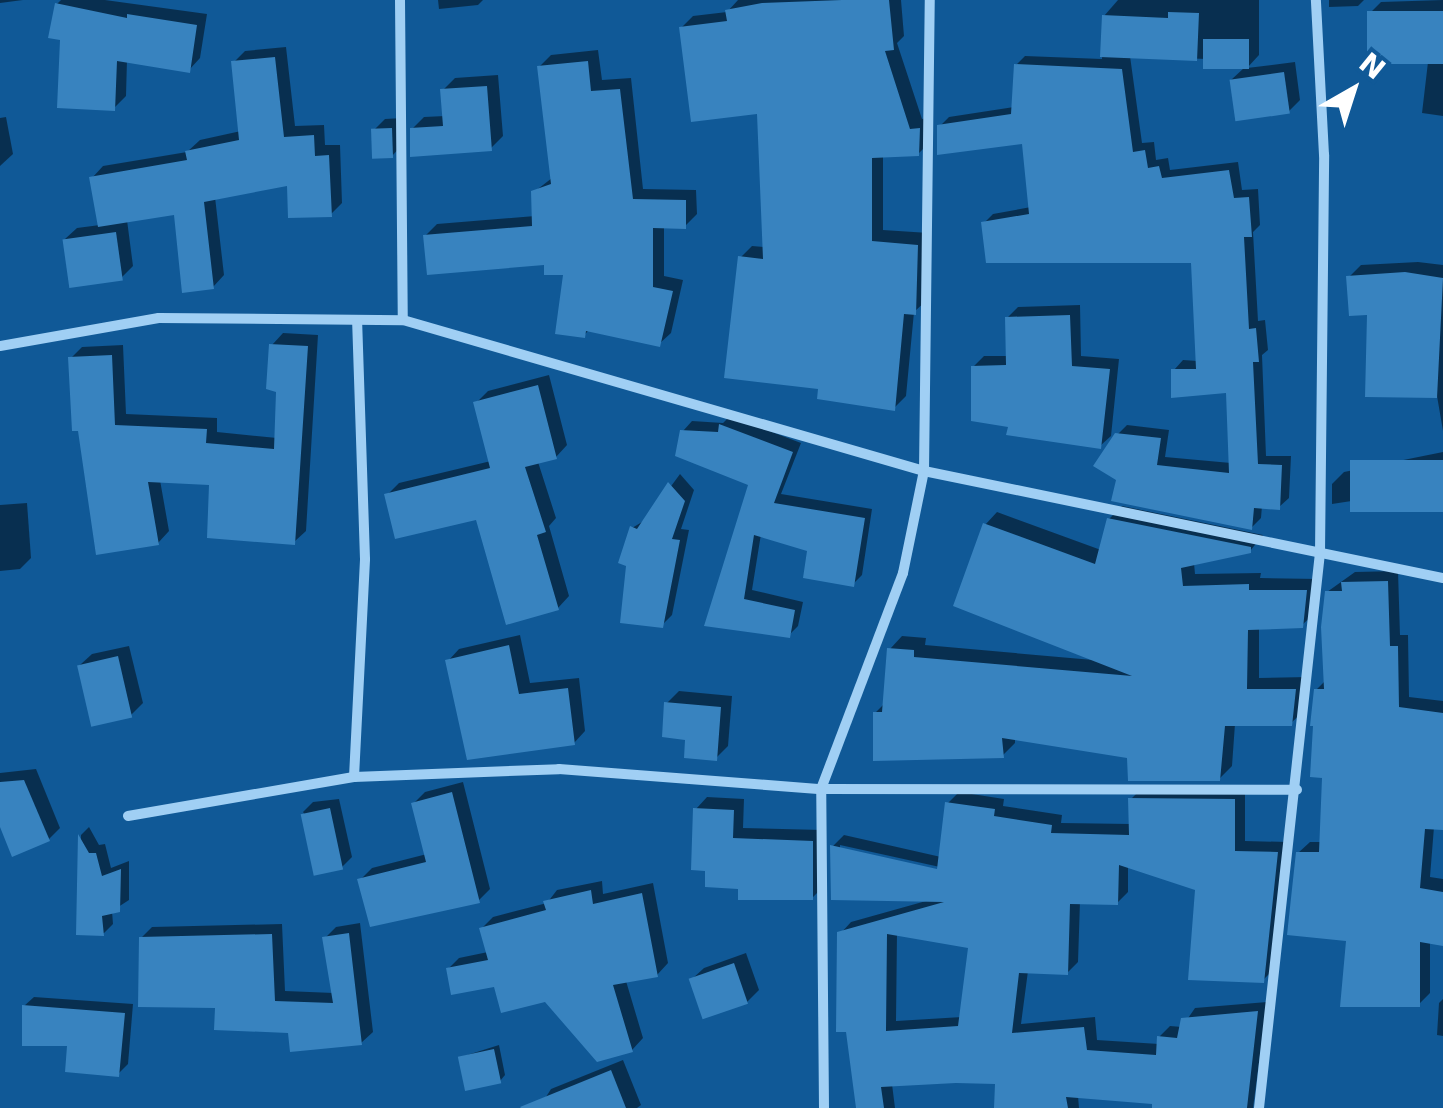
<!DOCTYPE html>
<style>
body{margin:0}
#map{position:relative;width:1443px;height:1108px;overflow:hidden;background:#105997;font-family:"DejaVu Sans",sans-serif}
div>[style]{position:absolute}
.shadow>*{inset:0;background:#0007}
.building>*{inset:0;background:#3883bf;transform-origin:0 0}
.minor>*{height:10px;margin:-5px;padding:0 5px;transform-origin:5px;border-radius:5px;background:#a0cff4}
span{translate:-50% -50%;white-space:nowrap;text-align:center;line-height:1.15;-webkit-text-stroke:9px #105997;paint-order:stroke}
.north{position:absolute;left:1303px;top:40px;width:100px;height:100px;-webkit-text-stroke:8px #105997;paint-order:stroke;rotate:39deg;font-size:28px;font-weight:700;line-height:40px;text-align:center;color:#fff}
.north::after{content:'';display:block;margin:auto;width:35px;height:45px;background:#fff;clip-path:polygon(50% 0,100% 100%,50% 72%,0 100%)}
</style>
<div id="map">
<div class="shadow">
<i style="clip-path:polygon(0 0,23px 0,0 3px)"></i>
<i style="clip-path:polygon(61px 0,105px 0,207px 14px,200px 58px,189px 70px,127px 60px,126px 96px,114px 108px,57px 4px)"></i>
<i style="clip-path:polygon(438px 0,483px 0,478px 5px,439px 9px)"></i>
<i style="clip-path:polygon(738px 0,901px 0,904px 36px,897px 43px,922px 119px,931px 117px,930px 142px,918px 154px,883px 155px,883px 230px,929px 233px,927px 300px,914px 312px,906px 396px,894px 408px,821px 387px,740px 258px,752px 246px,765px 247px,759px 111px,681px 28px,693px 16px,727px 12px)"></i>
<i style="clip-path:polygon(1118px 0,1259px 0,1259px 55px,1247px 68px,1295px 62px,1300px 100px,1289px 111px,1231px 80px,1245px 67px,1206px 59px,1130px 56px,1142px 143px,1154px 142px,1156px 160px,1168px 158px,1170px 170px,1238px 162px,1242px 190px,1258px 189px,1260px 225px,1253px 232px,1258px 321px,1265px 320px,1268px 350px,1262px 355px,1266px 456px,1291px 456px,1289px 498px,1279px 507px,1262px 506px,1261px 518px,1252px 527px,1119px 479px,1117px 435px,1127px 425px,1169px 430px,1165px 457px,1231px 463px,1229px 390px,1174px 370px,1183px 360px,1198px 361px,1193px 260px,984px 223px,993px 214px,1031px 207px,1025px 141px,940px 126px,949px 117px,1014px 107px,1016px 65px,1025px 56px,1102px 59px,1104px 16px)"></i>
<i style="clip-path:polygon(1329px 0,1364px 0,1358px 6px,1329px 7px)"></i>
<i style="clip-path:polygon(1443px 0,1443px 116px,1422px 113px,1428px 62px,1370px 13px,1381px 2px)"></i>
<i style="clip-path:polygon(286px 47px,295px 126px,324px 125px,325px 145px,340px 145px,342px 203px,331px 214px,289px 183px,215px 197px,224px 275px,213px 287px,176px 212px,127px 220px,133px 266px,122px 277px,65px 239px,77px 228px,100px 225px,92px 178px,103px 166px,187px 152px,200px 140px,241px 131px,234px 62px,245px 51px)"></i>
<i style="clip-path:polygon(598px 50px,602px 80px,631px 78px,643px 189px,696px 190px,697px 214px,685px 226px,664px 225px,664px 276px,683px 280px,671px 333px,659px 344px,590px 329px,584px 335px,566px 273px,546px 262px,425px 236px,437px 224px,535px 216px,534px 192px,552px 178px,540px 66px,551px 55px)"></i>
<i style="clip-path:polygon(498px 75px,503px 136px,491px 148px,412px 129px,424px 117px,445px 116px,443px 90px,455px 78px)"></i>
<i style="clip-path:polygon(6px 117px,13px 154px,0 166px,0 118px)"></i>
<i style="clip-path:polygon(403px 118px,403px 144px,392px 156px,374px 130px,385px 119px)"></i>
<i style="clip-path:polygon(1418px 262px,1443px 265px,1443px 431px,1437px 396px,1368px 394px,1369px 313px,1349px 277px,1361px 265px)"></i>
<i style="clip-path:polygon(1080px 305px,1081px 356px,1119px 359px,1111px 436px,1100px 446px,973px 367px,984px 356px,1008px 356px,1007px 318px,1018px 307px)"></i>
<i style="clip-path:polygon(283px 333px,318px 335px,306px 531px,294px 542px,211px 483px,160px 480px,169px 531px,158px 543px,71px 358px,82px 347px,123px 345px,126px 414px,217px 418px,217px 432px,277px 438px,279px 390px,272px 345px)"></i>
<i style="clip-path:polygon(549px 375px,567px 445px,556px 457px,538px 462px,556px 518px,549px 526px,569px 596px,558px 608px,478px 517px,387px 495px,399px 483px,491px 461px,476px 403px,488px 391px)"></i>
<i style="clip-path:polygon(730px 416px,801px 443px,781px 494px,872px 509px,862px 575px,853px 584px,809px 549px,761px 534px,752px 590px,803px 602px,798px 626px,789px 635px,707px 624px,751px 484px,683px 431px,692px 421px,723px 423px)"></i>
<i style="clip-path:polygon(1443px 452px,1443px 487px,1332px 504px,1332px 484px,1344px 472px)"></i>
<i style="clip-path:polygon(680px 474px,694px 490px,681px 529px,689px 530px,672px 615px,662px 625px,632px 528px,647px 519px)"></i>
<i style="clip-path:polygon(27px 503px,31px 558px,20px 569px,0 571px,0 505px)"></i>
<i style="clip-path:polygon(1122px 506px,1263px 535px,1250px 551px,1194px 563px,1195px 574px,1261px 573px,1260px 578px,1319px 579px,1315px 613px,1302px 625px,1259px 627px,1259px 678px,1308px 677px,1304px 711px,1291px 723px,1235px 724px,1232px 766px,1219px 779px,1129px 756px,1015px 737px,1015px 743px,1002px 756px,875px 713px,885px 703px,890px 649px,902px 636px,926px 638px,925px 645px,1093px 660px,985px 525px,997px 512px,1101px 550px,1109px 519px)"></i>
<i style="clip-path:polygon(1398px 571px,1400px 635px,1408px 635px,1409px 697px,1443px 701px,1443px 828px,1434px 827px,1430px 877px,1443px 879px,1443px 944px,1430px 942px,1430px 993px,1419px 1004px,1349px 938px,1298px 853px,1310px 842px,1322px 842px,1325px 776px,1316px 690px,1326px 680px,1327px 592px,1355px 572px)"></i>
<i style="clip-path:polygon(520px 635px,530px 683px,579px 678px,585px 731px,574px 743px,448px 661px,459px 649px)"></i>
<i style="clip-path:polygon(129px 646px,143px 703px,131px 715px,80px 665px,92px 654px)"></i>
<i style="clip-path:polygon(679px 691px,732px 696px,728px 746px,716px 758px,688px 737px,667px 703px)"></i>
<i style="clip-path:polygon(36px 769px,60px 828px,49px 839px,0 820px,0 773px)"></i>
<i style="clip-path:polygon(463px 782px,490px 889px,479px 900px,360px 880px,372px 868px,427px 854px,414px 803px,425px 792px)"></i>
<i style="clip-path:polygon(evenodd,1142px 788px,1245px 789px,1245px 841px,1288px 842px,1274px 969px,1263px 980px,1197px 888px,1128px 865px,1128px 892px,1117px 903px,1080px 902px,1078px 962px,1067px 973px,1028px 971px,1021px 1024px,1095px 1017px,1097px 1040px,1159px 1044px,1159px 1037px,1170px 1026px,1182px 1027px,1195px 1008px,1267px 1002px,1253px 1108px,1154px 1108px,1155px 1101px,1078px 1096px,1079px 1108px,997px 1108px,998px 1082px,892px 1084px,895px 1108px,858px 1108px,840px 934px,851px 922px,926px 901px,833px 846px,844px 835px,941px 857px,948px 803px,959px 792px,1004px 799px,1003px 806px,1062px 815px,1061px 823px,1131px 824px,1131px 799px,1142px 788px,840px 845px,949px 869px,948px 874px,840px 850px,840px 845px,1142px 788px,897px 934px,970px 945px,962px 1017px,896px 1021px,897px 934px)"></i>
<i style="clip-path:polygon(707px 797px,744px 799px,743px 828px,823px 830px,824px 886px,812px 898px,741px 887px,696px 809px)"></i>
<i style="clip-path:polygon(339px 799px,352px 857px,342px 867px,303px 812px,313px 802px)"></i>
<i style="clip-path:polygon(89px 827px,99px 845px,105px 844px,111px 868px,129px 861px,129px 900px,112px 911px,113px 924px,104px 933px,78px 933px,81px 835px)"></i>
<i style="clip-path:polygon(602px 881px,603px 894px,653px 883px,668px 963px,657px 975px,626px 981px,643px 1038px,632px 1050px,546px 999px,448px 969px,459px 958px,488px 952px,482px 928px,493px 917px,547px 903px,557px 890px)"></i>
<i style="clip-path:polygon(360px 923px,373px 1032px,361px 1043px,291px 1030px,217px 1005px,141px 938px,152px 927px,282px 924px,285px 991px,334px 993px,325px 938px,336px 927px)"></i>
<i style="clip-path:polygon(746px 953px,759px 990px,747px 1002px,692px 979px,704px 968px)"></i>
<i style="clip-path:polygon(34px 997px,133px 1004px,128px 1064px,118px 1074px,70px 1043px,24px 1006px)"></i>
<i style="clip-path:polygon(1443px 999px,1443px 1036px,1437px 1035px,1439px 1003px)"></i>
<i style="clip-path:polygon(499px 1045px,505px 1075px,500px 1081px,461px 1057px)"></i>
<i style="clip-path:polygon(623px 1060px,641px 1105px,637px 1108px,539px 1108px,551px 1089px)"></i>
</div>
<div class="building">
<i style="clip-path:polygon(842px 0,889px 0,894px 50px,885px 51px,910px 129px,920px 128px,919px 156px,872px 158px,872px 241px,918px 245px,916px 315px,904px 314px,895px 411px,817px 399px,818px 389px,724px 378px,738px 256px,763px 259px,757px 114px,691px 122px,679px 27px,727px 21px,725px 10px,762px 3px)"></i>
<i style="clip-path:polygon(55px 3px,127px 18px,127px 14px,197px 25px,190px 73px,117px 61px,115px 111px,57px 108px,60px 40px,48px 38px)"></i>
<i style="left:1443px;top:11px;width:53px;height:76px;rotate:90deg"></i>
<i style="clip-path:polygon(1168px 12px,1199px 13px,1197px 61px,1100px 57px,1102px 15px,1168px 18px)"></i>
<i style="left:1249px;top:39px;width:30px;height:46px;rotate:90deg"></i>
<i style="clip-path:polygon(275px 57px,284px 137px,314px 135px,315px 156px,329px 155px,332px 217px,288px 218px,287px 186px,204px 202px,214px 289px,182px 293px,174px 215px,98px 227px,89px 177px,187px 160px,185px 151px,239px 140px,231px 61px)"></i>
<i style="clip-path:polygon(588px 61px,591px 91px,620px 89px,633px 199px,686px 200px,686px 229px,653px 228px,653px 287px,673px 291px,660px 347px,586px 331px,585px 338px,555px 334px,563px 275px,544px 275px,544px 265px,427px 275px,423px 235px,532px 226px,531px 191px,551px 184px,537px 66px)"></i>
<i style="clip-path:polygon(1014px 64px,1122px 69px,1133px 152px,1145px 150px,1148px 168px,1159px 166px,1162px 178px,1229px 170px,1234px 198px,1249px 197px,1252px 237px,1244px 237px,1249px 329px,1256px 328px,1259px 362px,1253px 362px,1258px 464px,1282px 465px,1280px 510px,1254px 508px,1252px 530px,1111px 501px,1116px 480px,1093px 466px,1115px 433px,1161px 438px,1157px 465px,1229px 473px,1226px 393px,1171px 398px,1171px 369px,1196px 369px,1191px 263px,986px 263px,981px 222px,1029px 214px,1022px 144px,937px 155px,937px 125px,1011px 114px)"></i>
<i style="left:1284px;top:72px;width:42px;height:55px;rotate:82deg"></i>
<i style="clip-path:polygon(487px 86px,492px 151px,410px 157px,410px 128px,443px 126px,440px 89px)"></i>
<i style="left:392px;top:128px;width:30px;height:21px;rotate:88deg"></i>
<i style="left:116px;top:232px;width:49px;height:54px;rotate:82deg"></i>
<i style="clip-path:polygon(1405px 272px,1443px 278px,1437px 398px,1365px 397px,1367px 315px,1349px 316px,1346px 276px)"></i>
<i style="clip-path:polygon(1070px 315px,1072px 366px,1110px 369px,1101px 449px,1006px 435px,1008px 427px,971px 421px,971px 366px,1006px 365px,1005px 317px)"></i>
<i style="clip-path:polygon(269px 344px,308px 346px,295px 545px,207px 538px,209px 485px,148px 482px,159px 545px,96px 555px,78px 431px,72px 431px,68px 357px,112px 355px,115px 425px,207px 429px,206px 443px,274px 449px,276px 392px,266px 389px)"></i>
<i style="clip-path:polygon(538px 385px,557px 459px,525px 467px,546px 532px,537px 535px,559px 610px,506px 625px,476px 520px,395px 539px,384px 494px,490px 468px,473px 402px)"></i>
<i style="clip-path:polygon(719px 424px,793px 452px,774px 503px,865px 518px,854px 587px,803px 578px,807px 551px,754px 535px,744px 599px,795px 610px,790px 638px,704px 626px,748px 485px,675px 456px,680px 430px,718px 432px)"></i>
<i style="left:1443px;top:460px;width:52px;height:93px;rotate:90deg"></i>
<i style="clip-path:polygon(668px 482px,685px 501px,672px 539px,680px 540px,663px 628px,620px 623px,626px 566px,618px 563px,630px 526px,637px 529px)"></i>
<i style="clip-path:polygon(1107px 518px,1251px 547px,1251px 553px,1181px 568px,1183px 586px,1249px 584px,1249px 590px,1307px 590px,1303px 628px,1248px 630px,1247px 689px,1296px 689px,1292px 726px,1225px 726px,1220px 781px,1128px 781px,1127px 758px,1002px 738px,1004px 758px,873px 761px,873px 712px,882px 712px,887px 648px,914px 650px,914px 657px,1132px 676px,953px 606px,983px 523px,1095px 564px)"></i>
<i style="clip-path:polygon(1388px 581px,1390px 646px,1398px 646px,1399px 707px,1443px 713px,1443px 830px,1425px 829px,1420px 888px,1443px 892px,1443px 946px,1420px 942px,1420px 1007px,1340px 1007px,1346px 941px,1287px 935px,1296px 852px,1319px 852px,1322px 778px,1310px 777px,1313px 726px,1310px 726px,1314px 689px,1324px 689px,1321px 627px,1325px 591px,1342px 591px,1341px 582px)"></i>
<i style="clip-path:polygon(509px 645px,519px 694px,568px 688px,575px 745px,467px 760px,445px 660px)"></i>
<i style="left:118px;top:656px;width:63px;height:42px;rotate:77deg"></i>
<i style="clip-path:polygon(664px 702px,721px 707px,717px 761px,684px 758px,685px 740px,662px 737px)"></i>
<i style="clip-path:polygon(24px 780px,50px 841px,12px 857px,0 827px,0 782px)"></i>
<i style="clip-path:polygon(452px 792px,480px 903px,370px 927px,357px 879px,426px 862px,411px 803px)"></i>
<i style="clip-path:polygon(evenodd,1128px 798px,1235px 799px,1235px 851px,1278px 852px,1264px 983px,1188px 980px,1195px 890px,1119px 865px,1118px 905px,1070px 904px,1068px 975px,1019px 973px,1012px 1033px,1084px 1027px,1087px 1050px,1156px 1055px,1157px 1036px,1177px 1038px,1181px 1018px,1258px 1011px,1247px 1108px,1152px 1108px,1152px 1104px,1066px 1097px,1068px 1108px,994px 1108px,995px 1084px,956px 1083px,881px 1087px,884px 1108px,856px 1108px,846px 1032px,836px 1032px,837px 932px,944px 902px,831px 900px,830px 845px,937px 869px,945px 802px,995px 809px,994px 816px,1052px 825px,1051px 833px,1129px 835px,1128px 798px,887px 934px,968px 948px,958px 1026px,886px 1031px,887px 934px)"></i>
<i style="left:330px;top:808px;width:63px;height:30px;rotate:78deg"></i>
<i style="clip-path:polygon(693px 808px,734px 810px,733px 838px,813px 841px,813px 900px,738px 900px,738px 889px,705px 887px,705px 871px,691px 870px)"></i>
<i style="clip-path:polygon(78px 834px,89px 853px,96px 853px,102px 876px,121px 869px,120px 912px,102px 916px,104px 936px,76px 935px)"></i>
<i style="clip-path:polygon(591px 890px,593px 904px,642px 893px,658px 977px,613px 985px,633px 1052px,597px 1062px,545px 1002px,501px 1013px,494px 987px,451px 995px,446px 968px,488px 960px,479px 928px,546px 910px,543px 901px)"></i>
<i style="clip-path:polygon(349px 933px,362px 1045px,290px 1052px,288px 1033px,214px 1030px,215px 1008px,138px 1007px,139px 937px,272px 934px,275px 1001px,333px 1003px,322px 937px)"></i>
<i style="left:734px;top:963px;width:43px;height:48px;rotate:71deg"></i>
<i style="clip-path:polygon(22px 1005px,125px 1013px,119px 1077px,65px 1072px,67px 1046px,22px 1046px)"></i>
<i style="left:494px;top:1049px;width:35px;height:37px;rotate:78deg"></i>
<i style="clip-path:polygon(611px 1070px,626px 1108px,521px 1108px,520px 1107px)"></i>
</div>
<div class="minor">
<i style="left:400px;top:0;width:320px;rotate:89.5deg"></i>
<i style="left:0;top:346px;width:161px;rotate:-10deg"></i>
<i style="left:159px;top:318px;width:244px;rotate:0.5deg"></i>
<i style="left:403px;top:320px;width:542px;rotate:16.16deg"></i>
<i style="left:924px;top:471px;width:530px;rotate:11.65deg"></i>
<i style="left:354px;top:777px;width:218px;rotate:-87.1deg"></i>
<i style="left:365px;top:559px;width:239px;rotate:-91.9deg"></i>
<i style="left:128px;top:816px;width:229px;rotate:-9.8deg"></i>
<i style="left:354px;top:777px;width:205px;rotate:-2.2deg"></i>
<i style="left:559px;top:769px;width:263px;rotate:4.4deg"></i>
<i style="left:821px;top:789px;width:476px;rotate:0.1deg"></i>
<i style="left:824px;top:1108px;width:319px;rotate:-90.5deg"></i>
<i style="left:821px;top:789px;width:231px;rotate:-69.2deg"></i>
<i style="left:903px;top:573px;width:104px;rotate:-78.4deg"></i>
<i style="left:924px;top:471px;width:471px;rotate:-89.3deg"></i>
<i style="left:1259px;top:1108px;width:558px;rotate:-83.73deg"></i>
<i style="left:1320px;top:553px;width:398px;rotate:-89.4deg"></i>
<i style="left:1324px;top:155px;width:155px;rotate:-93deg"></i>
</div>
<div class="north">N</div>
</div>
